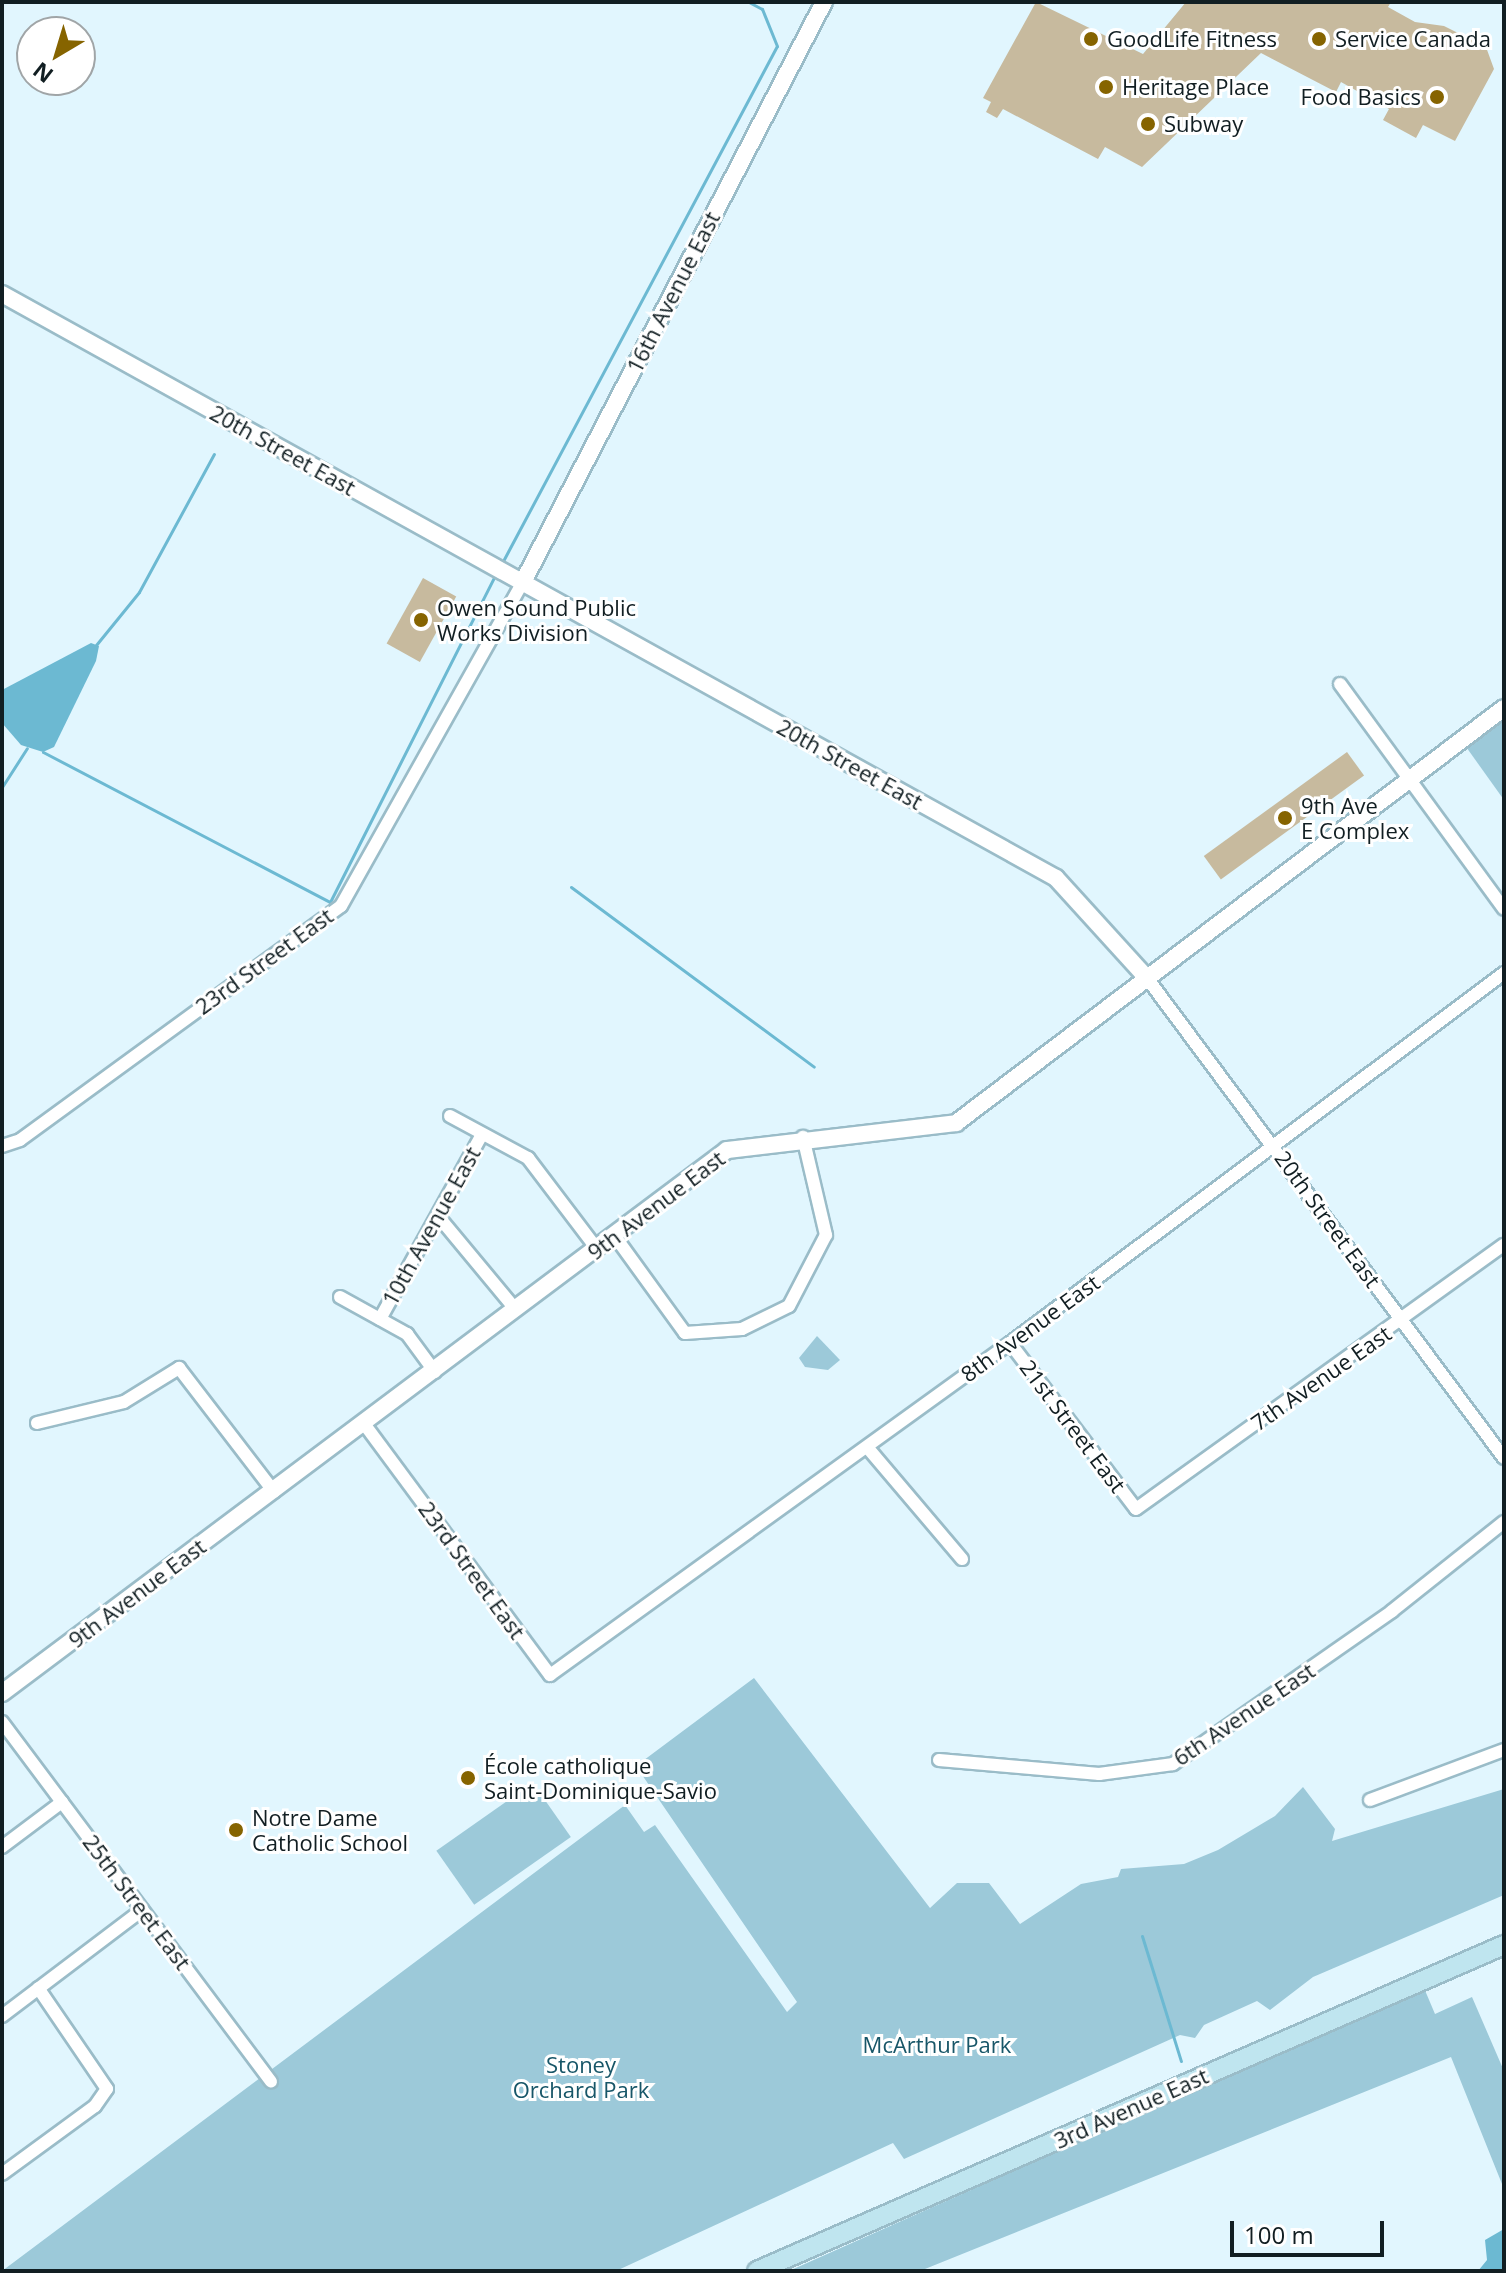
<!DOCTYPE html>
<meta charset="utf-8">
<style>
body{margin:0}
#map{position:relative;width:1506px;height:2273px;overflow:hidden;background:#e1f6fe;font-family:"Open Sans",sans-serif}
div>[style]{position:absolute}
.green>*{inset:0;background:#9cc9d9;transform-origin:0 0}
.water>*{inset:0;background:#6cb9d2}
.stream>*{height:3px;margin:-1.5px;padding:0 1.5px;transform-origin:1.5px;border-radius:1.5px;background:#6cb9d2}
.building>*{inset:0;background:#c7ba9e;transform-origin:0 0}
.roads{filter:drop-shadow(2px 0 #9abcc8) drop-shadow(-2px 0 #9abcc8) drop-shadow(0 2px #9abcc8) drop-shadow(0 -2px #9abcc8)}
.minor>*{height:12px;margin:-6px;padding:0 6px;transform-origin:6px;border-radius:6px;background:#fff}
.tertiary>*{height:16px;margin:-8px;padding:0 8px;transform-origin:8px;border-radius:8px;background:#fff}
.secondary>*{height:18px;margin:-9px;padding:0 9px;transform-origin:9px;border-radius:9px;background:#bfe5ef}
.dots>*{width:22px;height:22px;translate:-50% -50%;box-sizing:border-box;border:4px solid #fff;border-radius:50%}
span{translate:-50% -50%;white-space:nowrap;text-align:center;line-height:1.15;-webkit-text-stroke:6px #fff;paint-order:stroke}
.poi-label{font-size:22px;color:#111e22}
.left{translate:0 -50%;text-align:left}
.right{translate:-100% -50%;text-align:right}
.street-label{font-size:22px;color:#111e22}
.park-label{font-size:22px;color:#175668}
.frame{position:absolute;inset:0;border:4px solid #111e22;pointer-events:none}
.north{position:absolute;left:16px;top:16px;width:80px;height:80px;box-sizing:border-box;background:#fff;border:2px solid #a0a5a7;border-radius:50%;rotate:218deg;font-size:22px;font-weight:700;line-height:32px;text-align:center;color:#111e22}
.north::after{content:'';display:block;margin:auto;width:28px;height:36px;background:#866400;clip-path:polygon(50% 0,100% 100%,50% 72%,0 100%)}
.scale{position:absolute;left:1230px;top:2221px;width:154px;height:36px;box-sizing:border-box;border:4px solid #111e22;border-top:0;padding-left:10px;font-size:24px;line-height:28px;white-space:nowrap;color:#111e22;-webkit-text-stroke:6px #fff;paint-order:stroke}
</style>
<div id="map">
<div class="green">
<i style="clip-path:polygon(1504px 714px,1504px 800px,1464px 744px)"></i>
<i style="clip-path:polygon(817px 1336px,840px 1360px,828px 1370px,805px 1367px,799px 1358px)"></i>
<i style="clip-path:polygon(754px 1678px,930px 1908px,957px 1883px,989px 1883px,1020px 1924px,1081px 1884px,1118px 1877px,1121px 1869px,1184px 1864px,1218px 1850px,1275px 1816px,1303px 1787px,1335px 1829px,1332px 1841px,1504px 1789px,1504px 1895px,1313px 1977px,1270px 2010px,1257px 2001px,1204px 2025px,1195px 2038px,1180px 2035px,904px 2159px,893px 2143px,616px 2271px,2px 2271px,625px 1805px,644px 1832px,655px 1825px,787px 2012px,797px 2002px,636px 1766px)"></i>
<i style="left:533px;top:1783px;width:66px;height:118px;rotate:55deg"></i>
<i style="clip-path:polygon(1424px 1988px,1435px 2014px,1472px 1997px,1504px 2071px,1504px 2189px,1451px 2057px,920px 2271px,789px 2271px)"></i>
</div>
<div class="water">
<i style="clip-path:polygon(91px 643px,99px 646px,96px 661px,54px 747px,43px 752px,21px 745px,2px 723px,2px 690px)"></i>
<i style="clip-path:polygon(1504px 2229px,1504px 2271px,1478px 2271px,1487px 2260px,1485px 2240px)"></i>
</div>
<div class="stream">
<i style="left:503px;top:561px;width:583px;rotate:-61.99deg"></i>
<i style="left:777px;top:46px;width:40px;rotate:-112deg"></i>
<i style="left:762px;top:9px;width:15px;rotate:-152deg"></i>
<i style="left:96px;top:645px;width:68px;rotate:-50.9deg"></i>
<i style="left:139px;top:592px;width:157px;rotate:-61.5deg"></i>
<i style="left:43px;top:752px;width:324px;rotate:27.6deg"></i>
<i style="left:330px;top:902px;width:364px;rotate:-63.2deg"></i>
<i style="left:2px;top:787px;width:46px;rotate:-57.3deg"></i>
<i style="left:571px;top:887px;width:302px;rotate:36.5deg"></i>
<i style="left:1142px;top:1936px;width:131px;rotate:72.7deg"></i>
</div>
<div class="building">
<i style="clip-path:polygon(1036px 2px,1143px 54px,1186px 2px,1391px 2px,1388px 7px,1415px 22px,1444px 26px,1486px 47px,1494px 69px,1455px 141px,1423px 125px,1416px 138px,1383px 120px,1389px 109px,1341px 82px,1336px 92px,1261px 53px,1142px 167px,1105px 147px,1098px 159px,1003px 109px,997px 118px,986px 112px,991px 102px,983px 98px)"></i>
<i style="left:423px;top:578px;width:38px;height:75px;rotate:29deg"></i>
<i style="left:1347px;top:752px;width:29px;height:177px;rotate:54deg"></i>
</div>
<div class="roads">
<div class="minor">
<i style="left:1340px;top:684px;width:278px;rotate:53.9deg"></i>
<i style="left:1147px;top:978px;width:598px;rotate:53.36deg"></i>
<i style="left:450px;top:1116px;width:89px;rotate:28.3deg"></i>
<i style="left:528px;top:1158px;width:114px;rotate:52.8deg"></i>
<i style="left:2px;top:1146px;width:19px;rotate:-18deg"></i>
<i style="left:20px;top:1140px;width:397px;rotate:-36.1deg"></i>
<i style="left:341px;top:906px;width:372px;rotate:-60.7deg"></i>
<i style="left:438px;top:1216px;width:122px;rotate:50.3deg"></i>
<i style="left:614px;top:1235px;width:121px;rotate:54.1deg"></i>
<i style="left:685px;top:1333px;width:57px;rotate:-4deg"></i>
<i style="left:742px;top:1329px;width:52px;rotate:-26.1deg"></i>
<i style="left:789px;top:1306px;width:80px;rotate:-62.5deg"></i>
<i style="left:826px;top:1235px;width:101px;rotate:-103.2deg"></i>
<i style="left:340px;top:1297px;width:77px;rotate:28.9deg"></i>
<i style="left:407px;top:1334px;width:47px;rotate:53.6deg"></i>
<i style="left:380px;top:1319px;width:211px;rotate:-61.1deg"></i>
<i style="left:1010px;top:1343px;width:208px;rotate:52.8deg"></i>
<i style="left:1136px;top:1509px;width:453px;rotate:-35.7deg"></i>
<i style="left:37px;top:1423px;width:89px;rotate:-13.6deg"></i>
<i style="left:124px;top:1402px;width:65px;rotate:-31.7deg"></i>
<i style="left:179px;top:1368px;width:156px;rotate:52.5deg"></i>
<i style="left:365px;top:1425px;width:311px;rotate:53.5deg"></i>
<i style="left:550px;top:1675px;width:567px;rotate:-35.82deg"></i>
<i style="left:1010px;top:1343px;width:617px;rotate:-36.83deg"></i>
<i style="left:867px;top:1447px;width:147px;rotate:49.7deg"></i>
<i style="left:2px;top:1722px;width:449px;rotate:53.2deg"></i>
<i style="left:939px;top:1760px;width:161px;rotate:5deg"></i>
<i style="left:1099px;top:1774px;width:75px;rotate:-7.7deg"></i>
<i style="left:1173px;top:1764px;width:267px;rotate:-34.9deg"></i>
<i style="left:1392px;top:1611px;width:143px;rotate:-38.5deg"></i>
<i style="left:1370px;top:1800px;width:143px;rotate:-20.5deg"></i>
<i style="left:2px;top:1847px;width:75px;rotate:-36.9deg"></i>
<i style="left:2px;top:2016px;width:176px;rotate:-37.1deg"></i>
<i style="left:2px;top:2174px;width:115px;rotate:-36.2deg"></i>
<i style="left:95px;top:2106px;width:21px;rotate:-55deg"></i>
<i style="left:107px;top:2089px;width:122px;rotate:-124.3deg"></i>
</div>
<div class="tertiary">
<i style="left:2px;top:294px;width:1205px;rotate:28.99deg"></i>
<i style="left:1056px;top:878px;width:135px;rotate:47.7deg"></i>
<i style="left:523px;top:582px;width:653px;rotate:-62.57deg"></i>
<i style="left:2px;top:1693px;width:906px;rotate:-36.83deg"></i>
<i style="left:727px;top:1150px;width:231px;rotate:-6.7deg"></i>
<i style="left:956px;top:1123px;width:687px;rotate:-37.14deg"></i>
</div>
<div class="secondary">
<i style="left:757px;top:2271px;width:815px;rotate:-23.58deg"></i>
</div>
</div>
<div class="dots">
<i style="left:1091px;top:39px;background:#866400"></i>
<i style="left:1319px;top:39px;background:#866400"></i>
<i style="left:1106px;top:87px;background:#866400"></i>
<i style="left:1437px;top:97px;background:#866400"></i>
<i style="left:1148px;top:124px;background:#866400"></i>
<i style="left:421px;top:620px;background:#866400"></i>
<i style="left:1285px;top:818px;background:#866400"></i>
<i style="left:468px;top:1778px;background:#866400"></i>
<i style="left:236px;top:1830px;background:#866400"></i>
</div>
<div class="poi-label">
<span class="left" style="left:1107px;top:39px">GoodLife Fitness</span>
<span class="left" style="left:1335px;top:39px">Service Canada</span>
<span class="left" style="left:1122px;top:87px">Heritage Place</span>
<span class="right" style="left:1421px;top:97px">Food Basics</span>
<span class="left" style="left:1164px;top:124px">Subway</span>
<span class="left" style="left:437px;top:620px">Owen Sound Public<br>Works Division</span>
<span class="left" style="left:1301px;top:818px">9th Ave<br>E Complex</span>
<span class="left" style="left:484px;top:1778px">École catholique<br>Saint-Dominique-Savio</span>
<span class="left" style="left:252px;top:1830px">Notre Dame<br>Catholic School</span>
</div>
<div class="street-label">
<span style="left:673px;top:292px;rotate:-63deg">16th Avenue East</span>
<span style="left:283px;top:450px;rotate:29deg">20th Street East</span>
<span style="left:850px;top:764px;rotate:29deg">20th Street East</span>
<span style="left:264px;top:961px;rotate:-36deg">23rd Street East</span>
<span style="left:656px;top:1205px;rotate:-37deg">9th Avenue East</span>
<span style="left:1328px;top:1219px;rotate:54deg">20th Street East</span>
<span style="left:431px;top:1226px;rotate:-61deg">10th Avenue East</span>
<span style="left:1030px;top:1328px;rotate:-36deg">8th Avenue East</span>
<span style="left:1321px;top:1378px;rotate:-35deg">7th Avenue East</span>
<span style="left:1073px;top:1426px;rotate:53deg">21st Street East</span>
<span style="left:472px;top:1570px;rotate:54deg">23rd Street East</span>
<span style="left:137px;top:1593px;rotate:-37deg">9th Avenue East</span>
<span style="left:1244px;top:1714px;rotate:-34deg">6th Avenue East</span>
<span style="left:137px;top:1902px;rotate:53deg">25th Street East</span>
<span style="left:1131px;top:2108px;rotate:-24deg">3rd Avenue East</span>
</div>
<div class="park-label">
<span style="left:937px;top:2045px">McArthur Park</span>
<span style="left:581px;top:2077px">Stoney<br>Orchard Park</span>
</div>
<div class="frame"></div>
<div class="north">N</div>
<div class="scale">100 m</div>
</div>
